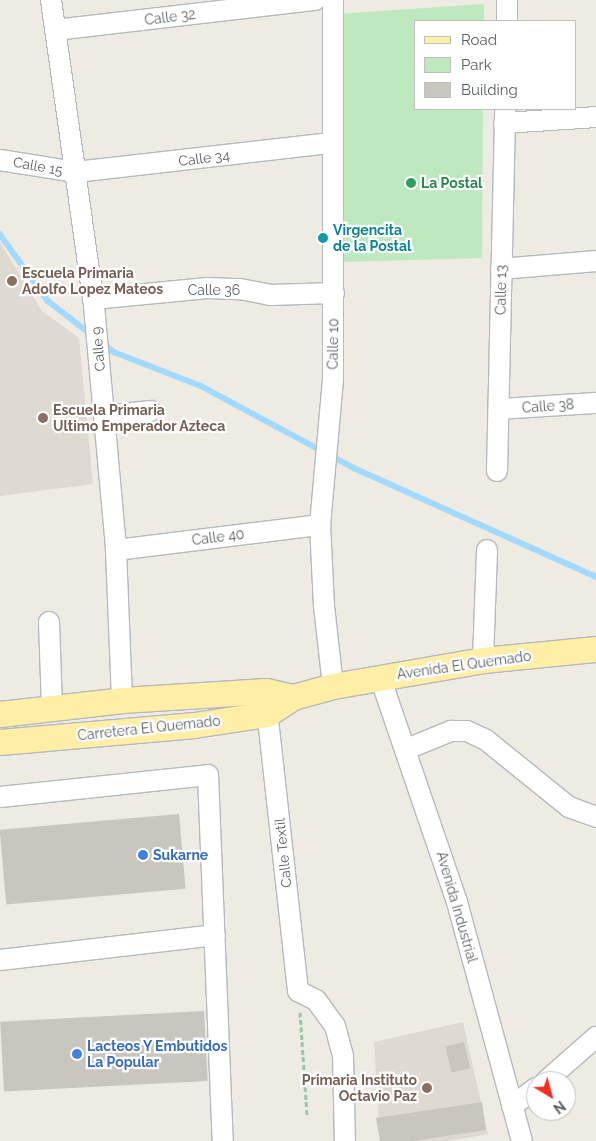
<!DOCTYPE html>
<style>
body{margin:0}
#map{position:relative;width:596px;height:1141px;overflow:hidden;background:#eeebe2;font-family:Raleway,sans-serif}
div>[style]{position:absolute}
.education>*{inset:0;background:#dedad1}
.green>*{inset:0;background:#bee8bd}
.stream>*{height:5.5px;margin:-2.75px;padding:0 2.75px;transform-origin:2.75px;border-radius:2.75px;background:#a1d9ff}
.building>*{inset:0;background:#c9c6bf;transform-origin:0 0}
.path>*{height:3px;margin-top:-1.5px;transform-origin:0;background:repeating-linear-gradient(90deg,#95c9a3 0 5px,transparent 0 7.5px)}
.roads{filter:drop-shadow(1px 0 #b5b9bd) drop-shadow(-1px 0 #b5b9bd) drop-shadow(0 1px #b5b9bd) drop-shadow(0 -1px #b5b9bd)}
.minor>*{height:20px;margin:-10px;padding:0 10px;transform-origin:10px;border-radius:10px;background:#fff}
.major>*{height:25px;margin:-12.5px;padding:0 12.5px;transform-origin:12.5px;border-radius:12.5px;background:#ffeea6}
.dots>*{width:14px;height:14px;translate:-50% -50%;box-sizing:border-box;border:2px solid #fff;border-radius:50%}
span{translate:-50% -50%;white-space:nowrap;text-align:center;line-height:1.15;-webkit-text-stroke:4.5px #fff;paint-order:stroke}
.street-label{font-size:14px;color:#5a5f64}
.leisure-label{font-size:14px;color:#27864d;font-weight:700}
.left{translate:0 -50%;text-align:left}
.culture-label{font-size:14px;color:#0d838f;font-weight:700}
.education-label{font-size:14px;color:#785e54;font-weight:700}
.right{translate:-100% -50%;text-align:right}
.shop-label{font-size:14px;color:#366cbe;font-weight:700}
.legend{position:absolute;left:414px;top:20px;width:162px;height:90px;box-sizing:border-box;background:#fff;border:1px solid #bdbfc1;margin:0;padding:6px 9px;list-style:none;font-size:15px;color:#5a5f64}
.legend li{display:flex;align-items:center;gap:10px;height:25px}
.legend b{width:25px;border:1px solid #bdbfc1}
.north{position:absolute;left:526px;top:1071px;width:50px;height:50px;box-sizing:border-box;background:#fff;border:1px solid #bdbfc1;border-radius:50%;rotate:143deg;font-size:14px;font-weight:700;line-height:20px;text-align:center;color:#5a5f64}
.north::after{content:'';display:block;margin:auto;width:18px;height:22px;background:#f32e23;clip-path:polygon(50% 0,100% 100%,50% 72%,0 100%)}
</style>
<div id="map">
<div class="education">
<i style="clip-path:polygon(0 242px,42px 311px,79px 338px,93px 484px,0 496px)"></i>
<i style="clip-path:polygon(463px 1022px,488px 1134px,449px 1141px,380px 1141px,374px 1042px)"></i>
</div>
<div class="green">
<i style="clip-path:polygon(484px 4px,484px 21px,415px 21px,415px 109px,483px 109px,482px 258px,341px 262px,336px 14px)"></i>
</div>
<div class="stream">
<i style="left:0;top:234px;width:82px;rotate:54.4deg"></i>
<i style="left:48px;top:301px;width:56px;rotate:37.7deg"></i>
<i style="left:102px;top:342px;width:16px;rotate:40deg"></i>
<i style="left:114px;top:352px;width:93px;rotate:21.3deg"></i>
<i style="left:201px;top:386px;width:174px;rotate:28.2deg"></i>
<i style="left:354px;top:468px;width:265px;rotate:24.2deg"></i>
</div>
<div class="building">
<i style="left:179px;top:814px;width:75px;height:180px;rotate:85deg"></i>
<i style="left:204px;top:1011px;width:70px;height:204px;rotate:87deg"></i>
<i style="left:464px;top:1042px;width:27px;height:19px;rotate:77deg"></i>
<i style="clip-path:polygon(482px 1102px,486px 1130px,413px 1141px,380px 1141px,376px 1118px)"></i>
</div>
<div class="path">
<i style="left:300px;top:1012px;width:103px;rotate:86.1deg"></i>
</div>
<div class="roads">
<div class="minor">
<i style="left:51px;top:0;width:309px;rotate:82deg"></i>
<i style="left:94px;top:306px;width:245px;rotate:84.8deg"></i>
<i style="left:116px;top:550px;width:150px;rotate:87.7deg"></i>
<i style="left:507px;top:21px;width:21px;rotate:-90deg"></i>
<i style="left:55px;top:30px;width:262px;rotate:-6.6deg"></i>
<i style="left:504px;top:123px;width:92px;rotate:-3.7deg"></i>
<i style="left:0;top:160px;width:77px;rotate:9deg"></i>
<i style="left:76px;top:172px;width:257px;rotate:-6.5deg"></i>
<i style="left:501px;top:269px;width:95px;rotate:-4.8deg"></i>
<i style="left:93px;top:299px;width:115px;rotate:-5.5deg"></i>
<i style="left:207px;top:288px;width:33px;rotate:2deg"></i>
<i style="left:240px;top:289px;width:31px;rotate:11deg"></i>
<i style="left:270px;top:295px;width:64px;rotate:-1.8deg"></i>
<i style="left:500px;top:409px;width:96px;rotate:-3.6deg"></i>
<i style="left:104px;top:416px;width:47px;rotate:-6.1deg"></i>
<i style="left:497px;top:471px;width:362px;rotate:-88.7deg"></i>
<i style="left:116px;top:550px;width:206px;rotate:-7deg"></i>
<i style="left:49px;top:622px;width:86px;rotate:88deg"></i>
<i style="left:483px;top:660px;width:110px;rotate:-87.9deg"></i>
<i style="left:380px;top:677px;width:238px;rotate:71.1deg"></i>
<i style="left:457px;top:902px;width:248px;rotate:74.8deg"></i>
<i style="left:333px;top:686px;width:81px;rotate:-96.4deg"></i>
<i style="left:324px;top:606px;width:81px;rotate:-92.8deg"></i>
<i style="left:320px;top:525px;width:147px;rotate:-84.9deg"></i>
<i style="left:333px;top:379px;width:379px;rotate:-90deg"></i>
<i style="left:266px;top:701px;width:292px;rotate:83.7deg"></i>
<i style="left:298px;top:991px;width:20px;rotate:27deg"></i>
<i style="left:316px;top:1000px;width:32px;rotate:54deg"></i>
<i style="left:335px;top:1026px;width:31px;rotate:75deg"></i>
<i style="left:343px;top:1056px;width:85px;rotate:88.7deg"></i>
<i style="left:407px;top:749px;width:48px;rotate:-22.2deg"></i>
<i style="left:451px;top:731px;width:16px"></i>
<i style="left:467px;top:731px;width:21px;rotate:25deg"></i>
<i style="left:486px;top:740px;width:107px;rotate:38.9deg"></i>
<i style="left:569px;top:807px;width:29px;rotate:20deg"></i>
<i style="left:0;top:797px;width:209px;rotate:-6deg"></i>
<i style="left:208px;top:775px;width:366px;rotate:87.7deg"></i>
<i style="left:0;top:960px;width:216px;rotate:-6.6deg"></i>
<i style="left:546px;top:1081px;width:67px;rotate:-41.3deg"></i>
<i style="left:512px;top:1106px;width:30px;rotate:-37deg"></i>
</div>
<div class="major">
<i style="left:0;top:714px;width:123px;rotate:-6.5deg"></i>
<i style="left:122px;top:700px;width:144px;rotate:-3.6deg"></i>
<i style="left:266px;top:691px;width:28px;rotate:13deg"></i>
<i style="left:0;top:742px;width:195px;rotate:-5deg"></i>
<i style="left:194px;top:725px;width:74px;rotate:-8.6deg"></i>
<i style="left:267px;top:714px;width:31px;rotate:-33deg"></i>
<i style="left:293px;top:697px;width:41px;rotate:-15.4deg"></i>
<i style="left:333px;top:686px;width:152px;rotate:-9.8deg"></i>
<i style="left:483px;top:660px;width:114px;rotate:-5.6deg"></i>
</div>
</div>
<div class="dots">
<i style="left:411px;top:183px;background:#2e9e5b"></i>
<i style="left:323px;top:238px;background:#0f9aa8"></i>
<i style="left:12px;top:281px;background:#8d6e63"></i>
<i style="left:43px;top:418px;background:#8d6e63"></i>
<i style="left:143px;top:855px;background:#3f7fe0"></i>
<i style="left:77px;top:1054px;background:#3f7fe0"></i>
<i style="left:427px;top:1088px;background:#8d6e63"></i>
</div>
<div class="street-label">
<span style="left:170px;top:17px;rotate:-7deg">Calle 32</span>
<span style="left:204px;top:158px;rotate:-7deg">Calle 34</span>
<span style="left:38px;top:166px;rotate:10deg">Calle 15</span>
<span style="left:214px;top:290px">Calle 36</span>
<span style="left:501px;top:290px;rotate:-89deg">Calle 13</span>
<span style="left:333px;top:344px;rotate:-89deg">Calle 10</span>
<span style="left:98px;top:349px;rotate:-95deg">Calle 9</span>
<span style="left:548px;top:406px;rotate:-4deg">Calle 38</span>
<span style="left:218px;top:537px;rotate:-7deg">Calle 40</span>
<span style="left:464px;top:665px;rotate:-8deg">Avenida El Quemado</span>
<span style="left:149px;top:728px;rotate:-6deg">Carretera El Quemado</span>
<span style="left:283px;top:853px;rotate:-96deg">Calle Textil</span>
<span style="left:457px;top:907px;rotate:74deg">Avenida Industrial</span>
</div>
<div class="leisure-label">
<span class="left" style="left:421px;top:183px">La Postal</span>
</div>
<div class="culture-label">
<span class="left" style="left:333px;top:238px">Virgencita<br>de la Postal</span>
</div>
<div class="education-label">
<span class="left" style="left:22px;top:281px">Escuela Primaria<br>Adolfo Lopez Mateos</span>
<span class="left" style="left:53px;top:418px">Escuela Primaria<br>Ultimo Emperador Azteca</span>
<span class="right" style="left:417px;top:1088px">Primaria Instituto<br>Octavio Paz</span>
</div>
<div class="shop-label">
<span class="left" style="left:153px;top:855px">Sukarne</span>
<span class="left" style="left:87px;top:1054px">Lacteos Y Embutidos<br>La Popular</span>
</div>
<ul class="legend">
<li><b style="height:6px;background:#ffeea6"></b>Road</li>
<li><b style="height:14px;background:#bee8bd"></b>Park</li>
<li><b style="height:14px;background:#c9c6bf"></b>Building</li>
</ul>
<div class="north">N</div>
</div>
